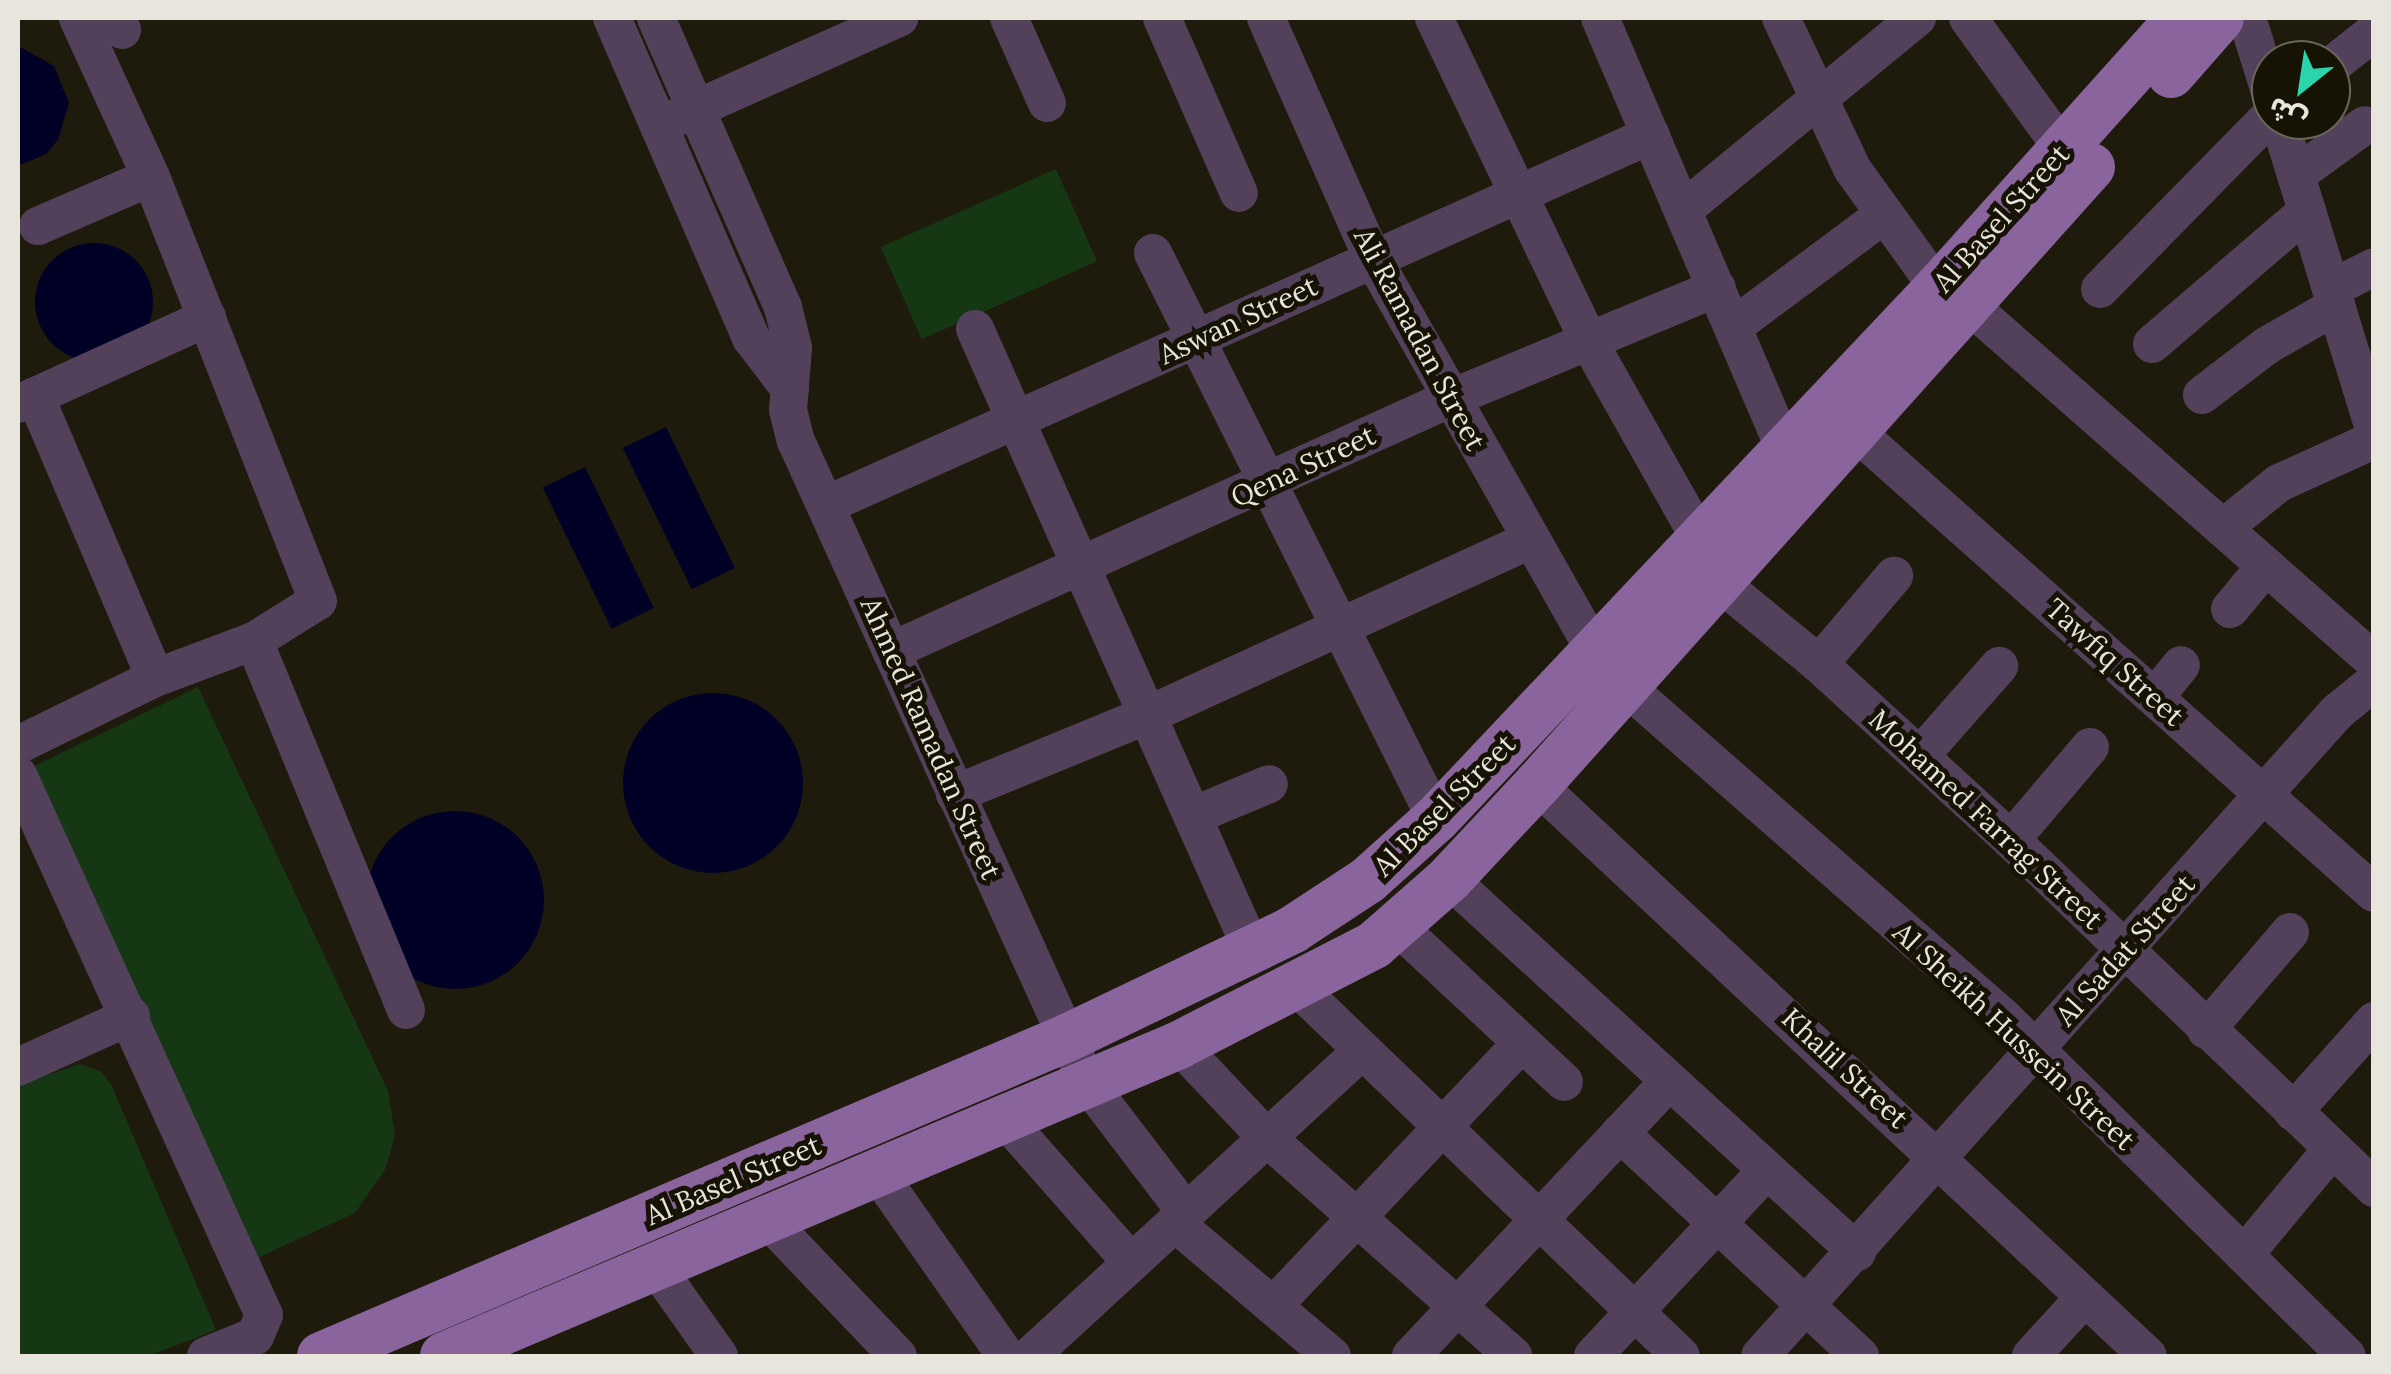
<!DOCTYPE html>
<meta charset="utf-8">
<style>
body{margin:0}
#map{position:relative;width:2391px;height:1374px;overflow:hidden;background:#1f1b0c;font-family:Lora,"Noto Sans Arabic",serif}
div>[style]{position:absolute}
.green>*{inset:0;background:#163713;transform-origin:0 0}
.water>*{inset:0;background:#000026;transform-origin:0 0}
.round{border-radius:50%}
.minor>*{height:38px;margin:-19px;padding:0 19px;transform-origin:19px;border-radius:19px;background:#53415c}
.major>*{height:48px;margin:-24px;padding:0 24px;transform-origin:24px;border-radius:24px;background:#8a649d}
span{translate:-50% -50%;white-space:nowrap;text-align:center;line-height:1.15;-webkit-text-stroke:10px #161204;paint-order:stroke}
.street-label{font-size:28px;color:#e8e6dc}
.frame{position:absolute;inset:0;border:20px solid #e8e6dc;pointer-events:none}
.north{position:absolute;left:2251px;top:40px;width:100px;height:100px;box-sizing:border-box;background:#161204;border:2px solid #6a675a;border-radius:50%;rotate:210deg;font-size:28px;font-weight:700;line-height:40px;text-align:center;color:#e8e6dc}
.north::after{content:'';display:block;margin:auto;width:35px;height:45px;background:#2bd5ac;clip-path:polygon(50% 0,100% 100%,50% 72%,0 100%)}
</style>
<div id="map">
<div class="green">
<i style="left:1056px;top:169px;width:101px;height:192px;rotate:66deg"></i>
<i style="clip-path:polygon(198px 687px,388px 1091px,395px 1134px,386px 1168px,355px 1213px,240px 1266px,22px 772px)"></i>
<i style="clip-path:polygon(80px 1064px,100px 1071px,111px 1084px,216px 1330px,148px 1356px,18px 1356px,18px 1085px)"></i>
</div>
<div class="water">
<i style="clip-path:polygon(18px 46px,54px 66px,69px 103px,58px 140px,46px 154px,18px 166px)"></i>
<i class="round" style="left:35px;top:243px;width:118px;height:118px"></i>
<i style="left:666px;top:427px;width:157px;height:48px;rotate:64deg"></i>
<i style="left:585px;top:467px;width:157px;height:47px;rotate:64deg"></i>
<i class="round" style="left:623px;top:693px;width:180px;height:180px"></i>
<i class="round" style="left:366px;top:811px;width:178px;height:178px"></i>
</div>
<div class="minor">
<i style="left:117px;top:18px;width:13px;rotate:67deg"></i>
<i style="left:612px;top:18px;width:349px;rotate:66.5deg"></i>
<i style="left:751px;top:338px;width:64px;rotate:52.6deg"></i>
<i style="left:656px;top:18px;width:316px;rotate:66.3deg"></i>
<i style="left:783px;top:307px;width:42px;rotate:76.3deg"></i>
<i style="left:793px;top:348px;width:62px;rotate:94.6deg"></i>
<i style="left:788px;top:410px;width:32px;rotate:76deg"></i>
<i style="left:796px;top:441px;width:706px;rotate:65.58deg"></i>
<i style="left:1088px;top:1084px;width:161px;rotate:52.6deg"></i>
<i style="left:1009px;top:18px;width:93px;rotate:65.9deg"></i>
<i style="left:1162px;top:18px;width:191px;rotate:66.3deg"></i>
<i style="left:1266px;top:18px;width:261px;rotate:66.1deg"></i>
<i style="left:1372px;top:257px;width:451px;rotate:60.5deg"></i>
<i style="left:1434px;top:18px;width:359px;rotate:64.4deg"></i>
<i style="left:1589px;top:342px;width:226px;rotate:60.6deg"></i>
<i style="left:1600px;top:18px;width:470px;rotate:66.8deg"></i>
<i style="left:1781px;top:18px;width:168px;rotate:64.7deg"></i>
<i style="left:1853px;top:170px;width:145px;rotate:54.2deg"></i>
<i style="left:1968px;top:18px;width:162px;rotate:54.1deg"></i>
<i style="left:2247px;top:18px;width:81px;rotate:72.7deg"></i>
<i style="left:2331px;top:66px;width:55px;rotate:-38.3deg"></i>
<i style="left:673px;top:119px;width:248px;rotate:-24.1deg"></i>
<i style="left:2279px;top:120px;width:323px;rotate:72.9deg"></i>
<i style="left:2296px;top:175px;width:85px;rotate:-35.9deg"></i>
<i style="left:1683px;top:210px;width:303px;rotate:-39.4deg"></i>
<i style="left:38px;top:226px;width:123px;rotate:-23.4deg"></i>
<i style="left:1153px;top:253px;width:633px;rotate:63.43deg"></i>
<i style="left:2100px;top:289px;width:244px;rotate:-45.5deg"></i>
<i style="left:2331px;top:289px;width:48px;rotate:-27.1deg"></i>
<i style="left:1970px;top:306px;width:538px;rotate:41.31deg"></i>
<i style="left:1734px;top:326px;width:184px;rotate:-36.6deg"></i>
<i style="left:975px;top:329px;width:680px;rotate:65.96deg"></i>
<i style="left:2152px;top:344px;width:204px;rotate:-40.6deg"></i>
<i style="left:2202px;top:395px;width:81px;rotate:-37.4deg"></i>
<i style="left:2266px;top:346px;width:81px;rotate:-29.7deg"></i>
<i style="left:35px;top:396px;width:306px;rotate:66.9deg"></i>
<i style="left:18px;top:404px;width:208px;rotate:-24.5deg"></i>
<i style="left:1856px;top:432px;width:693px;rotate:41.67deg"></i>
<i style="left:826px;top:505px;width:904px;rotate:-24.16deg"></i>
<i style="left:2223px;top:528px;width:72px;rotate:-38.8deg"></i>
<i style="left:2279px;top:483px;width:104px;rotate:-24.4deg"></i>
<i style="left:1720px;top:583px;width:128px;rotate:39.3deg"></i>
<i style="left:1819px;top:664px;width:260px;rotate:42.5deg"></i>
<i style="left:2011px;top:840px;width:503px;rotate:43.79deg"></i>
<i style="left:2230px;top:609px;width:56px;rotate:-50.1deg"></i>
<i style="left:254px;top:641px;width:399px;rotate:67.6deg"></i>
<i style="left:891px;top:651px;width:612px;rotate:-24.3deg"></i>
<i style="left:1449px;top:399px;width:290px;rotate:-22.5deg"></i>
<i style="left:1819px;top:664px;width:116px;rotate:-49.6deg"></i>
<i style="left:1626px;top:687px;width:500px;rotate:41.2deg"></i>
<i style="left:2002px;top:1016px;width:484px;rotate:44.6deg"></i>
<i style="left:2155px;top:697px;width:41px;rotate:-50.9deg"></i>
<i style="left:18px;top:745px;width:153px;rotate:-26.1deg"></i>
<i style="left:155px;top:678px;width:106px;rotate:-20.5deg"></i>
<i style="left:254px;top:641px;width:75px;rotate:-32deg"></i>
<i style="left:318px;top:601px;width:456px;rotate:-111.5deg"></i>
<i style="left:151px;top:177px;width:175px;rotate:-114.7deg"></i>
<i style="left:1920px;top:756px;width:120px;rotate:-48.7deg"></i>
<i style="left:18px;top:775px;width:593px;rotate:65.51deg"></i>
<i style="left:264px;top:1315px;width:23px;rotate:113deg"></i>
<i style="left:255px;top:1336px;width:53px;rotate:157.8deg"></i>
<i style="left:1537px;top:785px;width:836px;rotate:43.06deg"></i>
<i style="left:955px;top:794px;width:209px;rotate:-22.3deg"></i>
<i style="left:1148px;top:715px;width:422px;rotate:-24.6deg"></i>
<i style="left:1195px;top:815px;width:80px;rotate:-22.7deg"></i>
<i style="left:2011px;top:840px;width:122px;rotate:-49.7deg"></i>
<i style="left:1449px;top:879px;width:553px;rotate:42.43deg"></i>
<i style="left:1398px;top:927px;width:227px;rotate:43deg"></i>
<i style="left:1298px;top:988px;width:531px;rotate:43.86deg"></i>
<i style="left:2206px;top:1030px;width:129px;rotate:-49.4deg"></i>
<i style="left:1179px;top:1045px;width:128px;rotate:46.6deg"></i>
<i style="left:1267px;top:1138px;width:329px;rotate:41.5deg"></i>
<i style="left:18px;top:1067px;width:124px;rotate:-24.3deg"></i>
<i style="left:2293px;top:1112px;width:122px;rotate:-48.3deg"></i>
<i style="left:1004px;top:1118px;width:192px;rotate:48.6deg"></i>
<i style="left:1620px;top:1133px;width:328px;rotate:42.9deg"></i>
<i style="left:875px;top:1169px;width:228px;rotate:55deg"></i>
<i style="left:766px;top:1218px;width:191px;rotate:46.3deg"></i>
<i style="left:1175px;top:1223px;width:206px;rotate:40.3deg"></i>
<i style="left:2244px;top:1255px;width:138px;rotate:-50.3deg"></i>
<i style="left:656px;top:1267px;width:109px;rotate:54.7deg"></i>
<i style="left:1273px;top:1306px;width:362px;rotate:-46.6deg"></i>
<i style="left:1030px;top:1356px;width:451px;rotate:-42.6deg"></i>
<i style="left:1411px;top:1356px;width:376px;rotate:-46.8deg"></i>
<i style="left:1593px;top:1356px;width:253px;rotate:-46.9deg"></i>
<i style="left:1760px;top:1356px;width:865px;rotate:-48.14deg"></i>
<i style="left:2337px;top:712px;width:48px;rotate:-39deg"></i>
<i style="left:2031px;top:1356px;width:80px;rotate:-47.5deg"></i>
</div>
<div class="major">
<i style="left:2171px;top:74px;width:74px;rotate:-48.8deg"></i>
<i style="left:321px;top:1356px;width:811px;rotate:-23.09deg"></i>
<i style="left:1067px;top:1038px;width:250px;rotate:-25.6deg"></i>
<i style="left:1292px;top:930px;width:91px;rotate:-33.3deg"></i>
<i style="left:1368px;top:880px;width:91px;rotate:-41.9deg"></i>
<i style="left:1436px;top:819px;width:731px;rotate:-46.61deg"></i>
<i style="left:1938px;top:288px;width:363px;rotate:-48.1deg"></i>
<i style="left:444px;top:1356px;width:798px;rotate:-22.93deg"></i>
<i style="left:1179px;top:1045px;width:219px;rotate:-27.1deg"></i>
<i style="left:1374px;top:945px;width:100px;rotate:-41.3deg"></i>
<i style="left:1449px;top:879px;width:129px;rotate:-46.9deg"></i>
<i style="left:1537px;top:785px;width:830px;rotate:-48.13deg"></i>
</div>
<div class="street-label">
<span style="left:2001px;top:218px;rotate:-48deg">Al Basel Street</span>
<span style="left:1238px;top:320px;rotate:-25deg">Aswan Street</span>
<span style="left:1420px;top:339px;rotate:62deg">Ali Ramadan Street</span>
<span style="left:1303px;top:466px;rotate:-25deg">Qena Street</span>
<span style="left:2115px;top:662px;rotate:42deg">Tawfiq Street</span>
<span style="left:931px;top:738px;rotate:66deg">Ahmed Ramadan Street</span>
<span style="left:1444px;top:805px;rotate:-45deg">Al Basel Street</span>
<span style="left:1986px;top:819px;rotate:43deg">Mohamed Farrag Street</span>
<span style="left:2125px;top:950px;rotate:-48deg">Al Sadat Street</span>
<span style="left:2014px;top:1036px;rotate:43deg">Al Sheikh Hussein Street</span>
<span style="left:1845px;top:1068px;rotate:43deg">Khalil Street</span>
<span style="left:733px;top:1180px;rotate:-23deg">Al Basel Street</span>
</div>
<div class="frame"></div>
<div class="north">ش</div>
</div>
